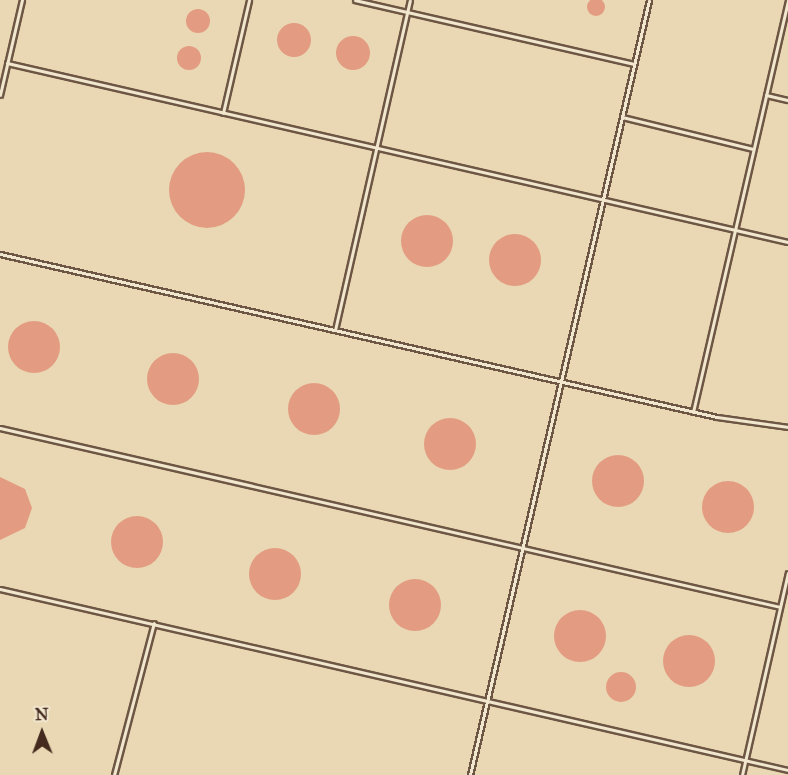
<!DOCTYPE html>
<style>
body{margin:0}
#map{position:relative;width:788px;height:775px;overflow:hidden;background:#e9d8b3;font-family:"IM FELL Great Primer",serif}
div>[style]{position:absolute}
.building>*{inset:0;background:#e39c82}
.round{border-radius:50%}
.roads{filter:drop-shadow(2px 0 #6e5644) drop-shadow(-2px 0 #6e5644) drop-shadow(0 2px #6e5644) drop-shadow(0 -2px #6e5644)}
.lane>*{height:3px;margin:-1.5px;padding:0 1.5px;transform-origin:1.5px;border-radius:1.5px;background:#f1e6ce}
span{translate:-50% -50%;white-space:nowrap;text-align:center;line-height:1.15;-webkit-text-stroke:5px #f1e6ce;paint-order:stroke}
.north{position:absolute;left:12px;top:703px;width:60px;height:60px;-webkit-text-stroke:4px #f1e6ce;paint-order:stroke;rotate:359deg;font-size:16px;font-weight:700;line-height:24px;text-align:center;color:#452b1f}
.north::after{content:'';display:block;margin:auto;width:21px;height:27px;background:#452b1f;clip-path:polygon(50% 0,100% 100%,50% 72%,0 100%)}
</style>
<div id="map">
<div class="building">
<i class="round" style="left:587px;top:-2px;width:18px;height:18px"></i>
<i class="round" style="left:186px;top:9px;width:24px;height:24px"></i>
<i class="round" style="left:277px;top:23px;width:34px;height:34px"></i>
<i class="round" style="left:336px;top:36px;width:34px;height:34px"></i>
<i class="round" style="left:177px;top:46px;width:24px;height:24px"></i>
<i class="round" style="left:169px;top:152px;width:76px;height:76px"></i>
<i class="round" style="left:401px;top:215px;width:52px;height:52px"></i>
<i class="round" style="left:489px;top:234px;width:52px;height:52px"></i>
<i class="round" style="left:8px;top:321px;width:52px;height:52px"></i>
<i class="round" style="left:147px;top:353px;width:52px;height:52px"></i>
<i class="round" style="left:288px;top:383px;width:52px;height:52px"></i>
<i class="round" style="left:424px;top:418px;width:52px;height:52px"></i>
<i class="round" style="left:592px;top:455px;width:52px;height:52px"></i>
<i style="clip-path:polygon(0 477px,25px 489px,32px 508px,25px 528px,0 540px)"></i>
<i class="round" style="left:702px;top:481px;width:52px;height:52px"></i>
<i class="round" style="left:111px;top:516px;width:52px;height:52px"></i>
<i class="round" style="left:249px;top:548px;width:52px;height:52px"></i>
<i class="round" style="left:389px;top:579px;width:52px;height:52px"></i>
<i class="round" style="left:554px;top:610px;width:52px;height:52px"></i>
<i class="round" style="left:663px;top:635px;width:52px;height:52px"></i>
<i class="round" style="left:606px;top:672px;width:30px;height:30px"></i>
</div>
<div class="roads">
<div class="lane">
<i style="left:355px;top:0;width:286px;rotate:12.9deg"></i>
<i style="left:7px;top:63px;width:801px;rotate:12.91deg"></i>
<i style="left:0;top:95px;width:98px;rotate:-77deg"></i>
<i style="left:766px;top:95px;width:23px;rotate:13deg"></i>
<i style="left:223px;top:113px;width:116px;rotate:-77deg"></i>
<i style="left:622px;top:117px;width:135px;rotate:13.7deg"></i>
<i style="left:0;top:254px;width:735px;rotate:12.81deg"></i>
<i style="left:717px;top:417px;width:72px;rotate:8deg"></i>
<i style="left:335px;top:330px;width:338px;rotate:-77.2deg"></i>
<i style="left:693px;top:412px;width:423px;rotate:-77deg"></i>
<i style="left:0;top:428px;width:800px;rotate:12.92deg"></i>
<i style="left:0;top:589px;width:809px;rotate:12.94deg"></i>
<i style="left:114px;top:775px;width:157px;rotate:-75.3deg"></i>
<i style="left:470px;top:775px;width:795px;rotate:-76.99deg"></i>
<i style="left:742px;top:775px;width:207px;rotate:-77.2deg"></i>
</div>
</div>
<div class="north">N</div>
</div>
